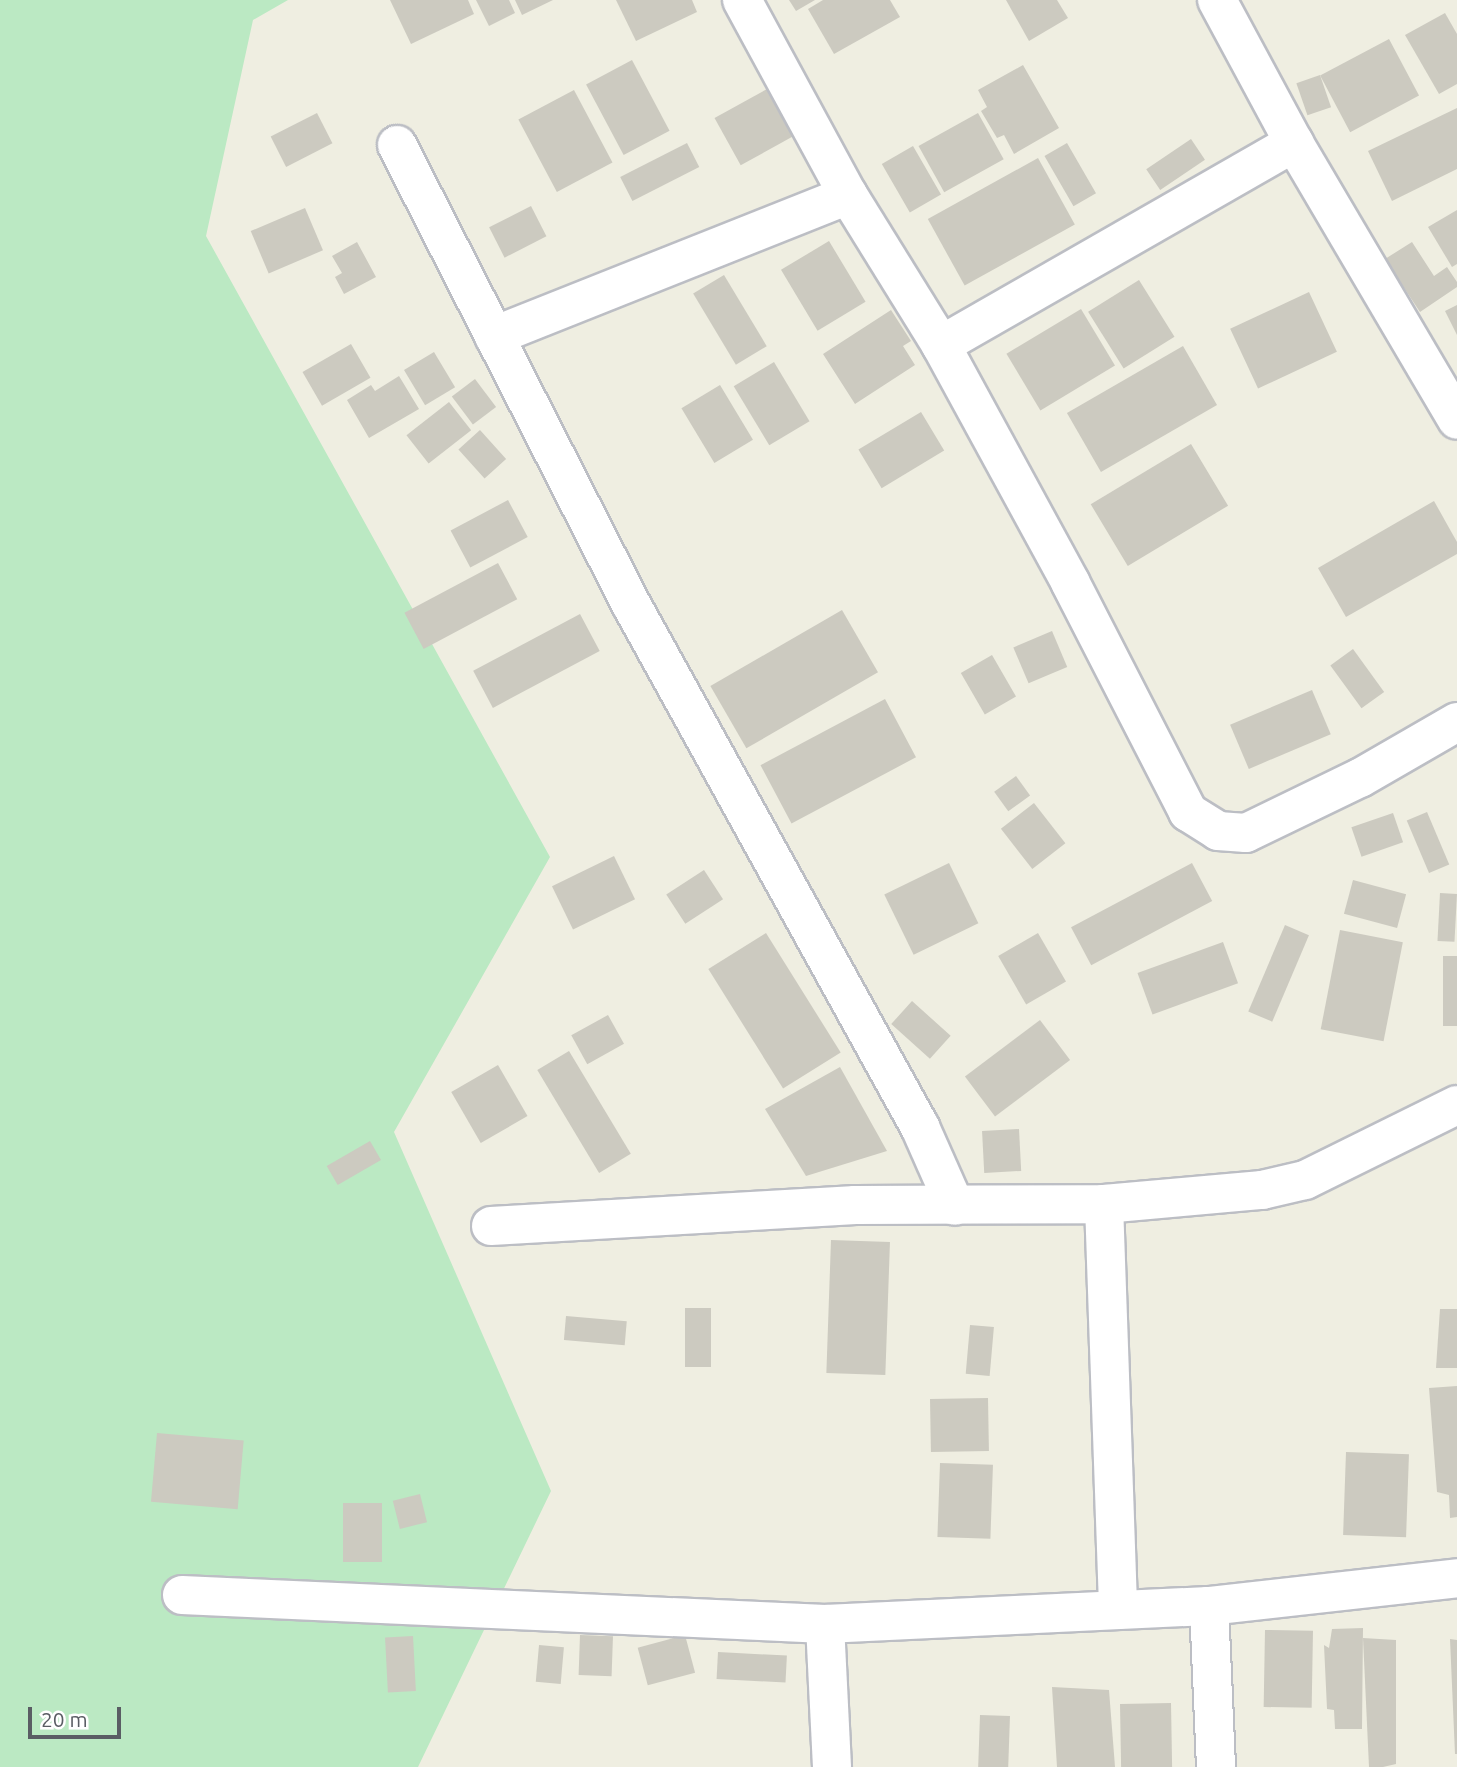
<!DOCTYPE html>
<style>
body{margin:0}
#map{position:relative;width:1457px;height:1767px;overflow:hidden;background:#efeee1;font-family:Ubuntu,sans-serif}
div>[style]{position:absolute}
.green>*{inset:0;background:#bbe9c3}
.building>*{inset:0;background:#cccac0;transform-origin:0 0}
.roads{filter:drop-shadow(2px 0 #bcbec4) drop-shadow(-2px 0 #bcbec4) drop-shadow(0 2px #bcbec4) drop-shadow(0 -2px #bcbec4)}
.minor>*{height:38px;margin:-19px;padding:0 19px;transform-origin:19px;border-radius:19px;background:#fff}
span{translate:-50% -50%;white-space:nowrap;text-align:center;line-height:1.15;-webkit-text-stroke:5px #fff;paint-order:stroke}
.scale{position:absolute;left:28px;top:1707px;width:93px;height:32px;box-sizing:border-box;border:4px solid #5a5d64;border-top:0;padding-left:9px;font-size:21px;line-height:24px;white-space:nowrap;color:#5a5d64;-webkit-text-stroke:5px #fff;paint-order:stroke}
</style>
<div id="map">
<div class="green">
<i style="clip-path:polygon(0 0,288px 0,253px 20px,206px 236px,550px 857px,394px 1132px,551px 1491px,418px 1767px,0 1767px)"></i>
</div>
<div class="building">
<i style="clip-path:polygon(390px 0,468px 0,474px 14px,411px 44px)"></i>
<i style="clip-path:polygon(476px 0,509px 0,515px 13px,489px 26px)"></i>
<i style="clip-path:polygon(515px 0,553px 0,522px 15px)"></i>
<i style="clip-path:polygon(616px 0,692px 0,697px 12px,636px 41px)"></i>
<i style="clip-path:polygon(789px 0,815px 0,796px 11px)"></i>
<i style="clip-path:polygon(823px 0,890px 0,900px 17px,834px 54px,808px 9px)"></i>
<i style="clip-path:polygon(1006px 0,1057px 0,1068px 18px,1029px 41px)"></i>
<i style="clip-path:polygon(1445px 13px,1457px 34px,1457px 84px,1439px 94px,1405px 35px)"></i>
<i style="left:1389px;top:39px;width:64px;height:78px;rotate:62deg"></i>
<i style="left:632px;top:60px;width:80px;height:52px;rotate:62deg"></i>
<i style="clip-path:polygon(1023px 65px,1059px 128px,1014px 154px,1004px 135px,997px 138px,981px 111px,987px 107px,978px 90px)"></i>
<i style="left:1320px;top:75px;width:34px;height:25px;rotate:71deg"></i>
<i style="left:767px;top:89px;width:54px;height:60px;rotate:61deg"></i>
<i style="left:574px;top:90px;width:82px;height:63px;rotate:62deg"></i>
<i style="clip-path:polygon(1457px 108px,1457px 169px,1392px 201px,1368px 151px)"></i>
<i style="left:317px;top:113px;width:34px;height:52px;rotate:63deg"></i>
<i style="left:978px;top:113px;width:53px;height:68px;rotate:61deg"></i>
<i style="left:1191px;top:139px;width:25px;height:54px;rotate:56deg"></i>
<i style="left:687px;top:143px;width:27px;height:75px;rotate:63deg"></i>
<i style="left:1067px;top:143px;width:58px;height:26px;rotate:60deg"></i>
<i style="left:913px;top:146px;width:56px;height:36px;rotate:60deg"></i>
<i style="left:1038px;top:158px;width:76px;height:126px;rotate:61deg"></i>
<i style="left:531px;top:206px;width:34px;height:47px;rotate:63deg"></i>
<i style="left:305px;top:208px;width:46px;height:59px;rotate:67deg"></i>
<i style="clip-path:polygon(1457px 210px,1457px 264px,1452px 267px,1428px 227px)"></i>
<i style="left:829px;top:241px;width:71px;height:56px;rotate:59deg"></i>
<i style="clip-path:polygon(357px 242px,376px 277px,344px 294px,335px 277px,342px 273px,332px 256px)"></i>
<i style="clip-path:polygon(1412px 242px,1434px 276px,1447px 267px,1457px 282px,1457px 287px,1420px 312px,1385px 259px)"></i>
<i style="left:724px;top:275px;width:83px;height:36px;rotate:59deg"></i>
<i style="left:1139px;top:280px;width:67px;height:60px;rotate:58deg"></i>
<i style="left:1309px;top:292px;width:66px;height:87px;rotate:65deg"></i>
<i style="clip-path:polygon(1457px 305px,1457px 335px,1445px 311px)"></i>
<i style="left:1081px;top:309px;width:66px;height:87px;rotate:59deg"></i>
<i style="clip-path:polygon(891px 310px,911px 341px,903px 346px,915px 365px,855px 404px,823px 354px)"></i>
<i style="left:351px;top:344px;width:39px;height:56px;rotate:60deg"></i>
<i style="left:1183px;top:346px;width:68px;height:134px;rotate:60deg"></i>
<i style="left:434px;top:352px;width:41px;height:35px;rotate:59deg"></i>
<i style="left:774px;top:362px;width:69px;height:47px;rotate:59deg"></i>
<i style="clip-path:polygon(399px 376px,419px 409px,369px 438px,347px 400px,371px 385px,375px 391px)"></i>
<i style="left:475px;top:379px;width:35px;height:29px;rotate:53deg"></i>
<i style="left:720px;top:385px;width:64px;height:45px;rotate:59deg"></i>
<i style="left:449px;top:402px;width:36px;height:54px;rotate:52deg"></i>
<i style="left:921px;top:412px;width:45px;height:73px;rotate:59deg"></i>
<i style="left:480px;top:430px;width:39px;height:29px;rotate:48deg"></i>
<i style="left:1191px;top:444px;width:72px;height:117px;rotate:59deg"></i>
<i style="left:508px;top:500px;width:42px;height:65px;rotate:62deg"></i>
<i style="clip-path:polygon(1434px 501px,1457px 542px,1457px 554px,1346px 617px,1318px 568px)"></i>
<i style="left:498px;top:563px;width:41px;height:106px;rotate:62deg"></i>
<i style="left:842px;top:610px;width:72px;height:152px;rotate:60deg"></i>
<i style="left:580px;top:614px;width:42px;height:121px;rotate:62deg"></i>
<i style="left:1052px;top:631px;width:39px;height:42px;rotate:67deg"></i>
<i style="left:1353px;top:649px;width:53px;height:28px;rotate:54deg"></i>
<i style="left:992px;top:655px;width:48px;height:36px;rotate:60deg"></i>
<i style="left:1312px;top:690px;width:48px;height:89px;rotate:67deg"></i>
<i style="left:885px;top:699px;width:66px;height:141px;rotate:62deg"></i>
<i style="left:1016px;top:776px;width:24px;height:27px;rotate:54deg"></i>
<i style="left:1034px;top:803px;width:51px;height:42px;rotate:52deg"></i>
<i style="left:1427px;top:812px;width:57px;height:22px;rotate:67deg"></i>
<i style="left:1393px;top:813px;width:31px;height:44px;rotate:71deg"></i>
<i style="left:614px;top:856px;width:48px;height:69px;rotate:64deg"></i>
<i style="left:949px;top:863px;width:67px;height:72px;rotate:64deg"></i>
<i style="left:1192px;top:863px;width:43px;height:137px;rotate:62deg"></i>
<i style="left:704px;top:870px;width:35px;height:45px;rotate:57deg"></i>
<i style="left:1353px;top:880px;width:55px;height:35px;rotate:15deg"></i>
<i style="left:1440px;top:893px;width:17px;height:48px;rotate:3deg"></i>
<i style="left:1285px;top:925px;width:26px;height:94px;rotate:23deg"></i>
<i style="left:1340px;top:930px;width:64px;height:101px;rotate:11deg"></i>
<i style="left:766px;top:933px;width:141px;height:68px;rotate:58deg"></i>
<i style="left:1038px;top:933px;width:56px;height:46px;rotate:60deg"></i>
<i style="left:1223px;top:942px;width:44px;height:91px;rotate:70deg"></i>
<i style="left:1443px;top:956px;width:14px;height:70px"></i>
<i style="left:912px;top:1001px;width:52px;height:31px;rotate:42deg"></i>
<i style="left:608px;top:1015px;width:33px;height:42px;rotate:61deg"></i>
<i style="left:1040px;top:1020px;width:50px;height:94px;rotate:53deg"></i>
<i style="left:569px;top:1051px;width:120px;height:37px;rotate:59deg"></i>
<i style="left:498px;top:1065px;width:59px;height:54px;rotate:60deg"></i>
<i style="clip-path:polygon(840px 1067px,887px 1151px,806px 1176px,765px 1109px)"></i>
<i style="left:1019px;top:1129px;width:42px;height:37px;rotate:87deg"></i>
<i style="left:370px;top:1141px;width:22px;height:50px;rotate:60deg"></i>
<i style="left:831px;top:1240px;width:59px;height:133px;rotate:2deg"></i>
<i style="left:685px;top:1308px;width:26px;height:59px"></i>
<i style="clip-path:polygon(1440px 1309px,1457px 1309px,1457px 1368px,1436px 1368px)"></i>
<i style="left:566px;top:1316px;width:61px;height:24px;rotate:5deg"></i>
<i style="left:970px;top:1325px;width:24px;height:49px;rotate:5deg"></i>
<i style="clip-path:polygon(1457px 1386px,1457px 1517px,1450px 1518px,1449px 1495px,1437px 1492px,1429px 1388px)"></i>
<i style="left:988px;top:1398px;width:53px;height:58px;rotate:89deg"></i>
<i style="left:157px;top:1433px;width:87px;height:69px;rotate:5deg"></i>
<i style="left:1346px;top:1452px;width:63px;height:83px;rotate:2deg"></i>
<i style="left:940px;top:1463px;width:53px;height:74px;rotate:2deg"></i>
<i style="left:420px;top:1494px;width:29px;height:28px;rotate:76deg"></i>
<i style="left:343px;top:1503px;width:39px;height:59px"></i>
<i style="clip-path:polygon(1363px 1628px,1362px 1729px,1335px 1729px,1334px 1710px,1327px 1709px,1324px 1645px,1329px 1648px,1332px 1629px)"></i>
<i style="left:1265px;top:1630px;width:48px;height:77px;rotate:1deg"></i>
<i style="left:580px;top:1635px;width:33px;height:40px;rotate:2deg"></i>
<i style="left:685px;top:1635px;width:39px;height:49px;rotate:75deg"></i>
<i style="left:413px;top:1636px;width:55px;height:28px;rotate:87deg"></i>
<i style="clip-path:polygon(1363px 1638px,1396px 1640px,1396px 1764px,1383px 1767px,1369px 1767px)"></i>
<i style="clip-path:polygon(1450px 1639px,1457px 1640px,1457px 1754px,1455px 1754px)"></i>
<i style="left:539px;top:1645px;width:25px;height:37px;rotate:5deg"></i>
<i style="left:718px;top:1652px;width:69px;height:27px;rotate:3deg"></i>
<i style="clip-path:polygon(1052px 1687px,1109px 1690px,1115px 1767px,1057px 1767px)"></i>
<i style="left:1171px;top:1703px;width:64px;height:51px;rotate:89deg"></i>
<i style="left:980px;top:1715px;width:30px;height:52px;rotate:2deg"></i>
</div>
<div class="roads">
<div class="minor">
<i style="left:742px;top:0;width:222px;rotate:61.5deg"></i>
<i style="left:848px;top:195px;width:176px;rotate:58.2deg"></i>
<i style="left:941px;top:345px;width:270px;rotate:61.4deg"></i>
<i style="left:1070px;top:582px;width:259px;rotate:62.8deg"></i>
<i style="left:1188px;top:812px;width:36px;rotate:32deg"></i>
<i style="left:1218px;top:831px;width:28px;rotate:4deg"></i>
<i style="left:1246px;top:833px;width:127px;rotate:-25.8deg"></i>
<i style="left:1360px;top:778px;width:112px;rotate:-30deg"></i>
<i style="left:1217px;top:0;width:162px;rotate:61.7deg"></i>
<i style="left:1294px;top:143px;width:321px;rotate:59.5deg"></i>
<i style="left:397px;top:145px;width:515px;rotate:62.99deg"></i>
<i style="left:631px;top:604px;width:598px;rotate:61.08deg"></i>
<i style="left:920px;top:1127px;width:86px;rotate:66.1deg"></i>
<i style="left:494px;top:336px;width:381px;rotate:-21.7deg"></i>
<i style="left:941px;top:345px;width:407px;rotate:-29.8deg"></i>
<i style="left:1104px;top:1204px;width:406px;rotate:88deg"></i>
<i style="left:491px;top:1226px;width:365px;rotate:-3.3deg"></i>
<i style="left:855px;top:1205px;width:249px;rotate:-0.2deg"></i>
<i style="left:1104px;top:1204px;width:159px;rotate:-5.1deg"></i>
<i style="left:1262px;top:1190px;width:44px;rotate:-13.1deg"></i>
<i style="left:1305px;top:1180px;width:169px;rotate:-26.3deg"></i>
<i style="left:182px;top:1595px;width:644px;rotate:2.58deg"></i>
<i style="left:825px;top:1624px;width:384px;rotate:-2.7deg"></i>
<i style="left:1209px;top:1606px;width:250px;rotate:-6.4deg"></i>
<i style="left:1209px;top:1606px;width:161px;rotate:87.5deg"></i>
<i style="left:825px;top:1624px;width:143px;rotate:87.2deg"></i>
</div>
</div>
<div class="scale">20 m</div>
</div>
